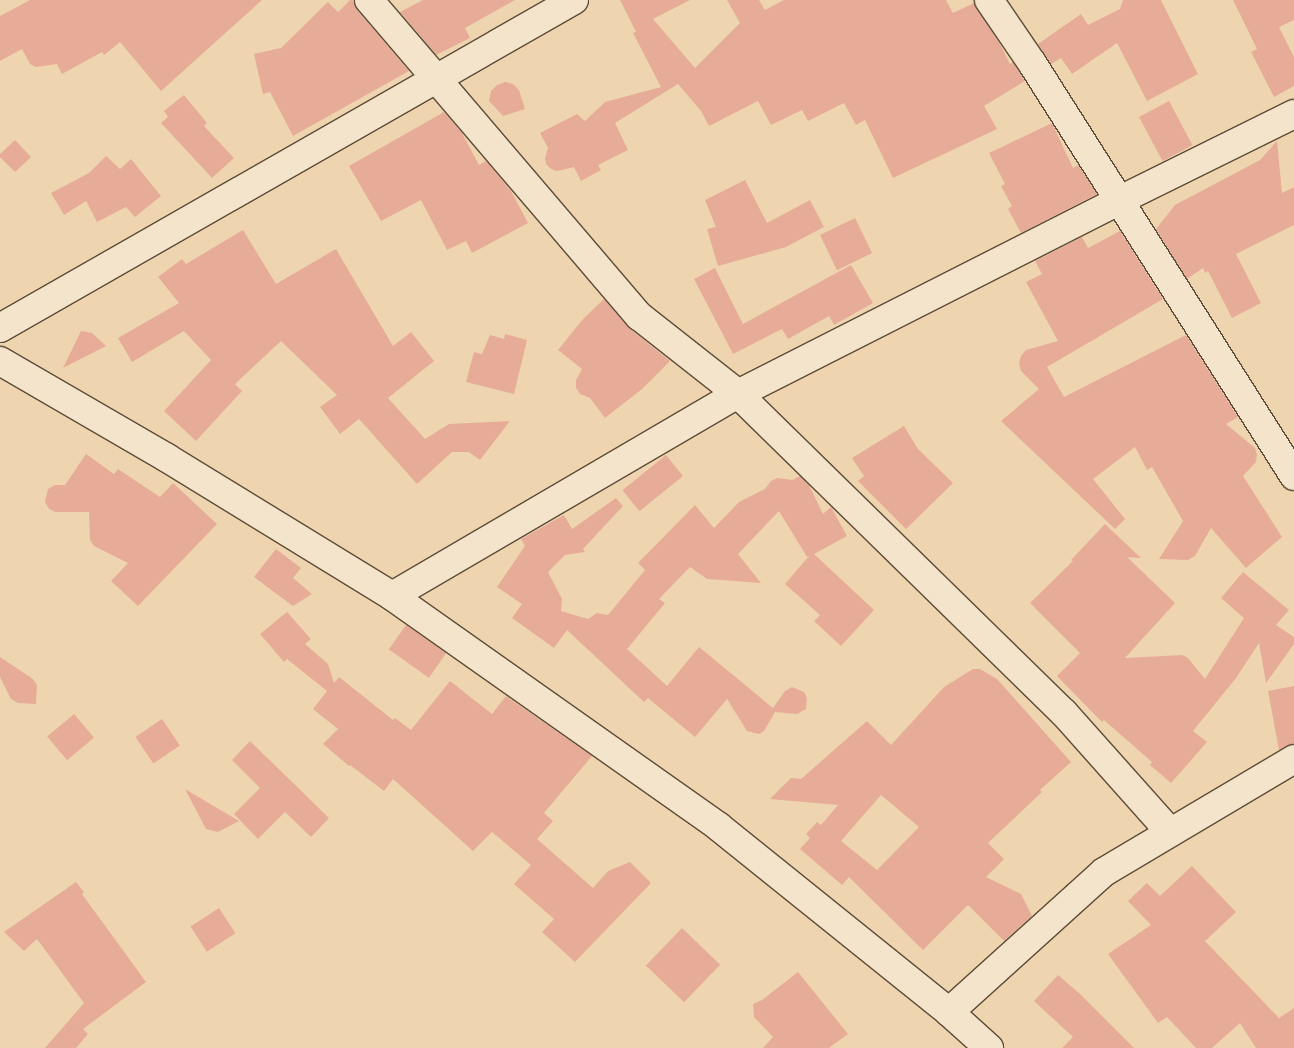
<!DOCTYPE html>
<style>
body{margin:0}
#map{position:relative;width:1294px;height:1048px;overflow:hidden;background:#eed5af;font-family:Vollkorn,serif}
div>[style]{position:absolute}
.building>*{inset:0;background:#e7ac98;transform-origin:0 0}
.roads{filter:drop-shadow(1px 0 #5d4c38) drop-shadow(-1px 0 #5d4c38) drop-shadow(0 1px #5d4c38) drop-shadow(0 -1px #5d4c38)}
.minor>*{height:28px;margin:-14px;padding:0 14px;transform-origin:14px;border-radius:14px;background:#f4e4cb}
span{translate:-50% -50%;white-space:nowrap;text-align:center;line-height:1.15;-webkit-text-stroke:4.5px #f4e4cb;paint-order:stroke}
</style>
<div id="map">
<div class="building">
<i style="clip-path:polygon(30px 0,262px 0,161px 91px,120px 42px,104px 55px,102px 52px,62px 74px,57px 64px,36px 67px,30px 64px,22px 49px,0 61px,0 16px)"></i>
<i style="clip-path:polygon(350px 0,354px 0,357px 10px,409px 71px,293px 136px,270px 92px,263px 94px,254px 54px,281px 48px,328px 2px,338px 12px)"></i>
<i style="clip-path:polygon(423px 0,515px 0,465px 28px,470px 38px,436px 55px,400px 12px)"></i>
<i style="clip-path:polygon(620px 0,690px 0,653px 19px,695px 68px,740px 23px,727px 0,759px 0,765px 10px,784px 0,946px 0,953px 13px,974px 3px,1000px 44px,1010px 64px,1013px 62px,1025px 81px,984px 106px,997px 129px,893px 178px,865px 120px,856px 125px,844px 103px,808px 121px,802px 110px,771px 125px,758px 101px,709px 126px,701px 111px,678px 84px,615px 123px,628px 150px,598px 165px,601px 170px,581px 181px,574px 167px,557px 171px,551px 169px,546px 164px,545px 158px,548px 148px,540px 133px,577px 114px,585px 121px,605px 102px,661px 87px,633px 33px,636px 32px)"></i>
<i style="clip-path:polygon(1123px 0,1161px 0,1198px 74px,1147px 101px,1117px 43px,1072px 74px,1061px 58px,1051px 64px,1038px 44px,1081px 14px,1088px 25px,1120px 9px)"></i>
<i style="clip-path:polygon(1233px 0,1294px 0,1294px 20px,1279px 27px,1294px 57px,1294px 86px,1274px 97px,1251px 52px,1257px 49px)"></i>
<i style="clip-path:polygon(505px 82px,513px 84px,519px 90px,525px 109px,503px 116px,489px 101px,491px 91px,497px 85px)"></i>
<i style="clip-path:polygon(184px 95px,207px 123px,204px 126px,234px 158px,212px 178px,161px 123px,168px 117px,164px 111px)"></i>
<i style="left:1169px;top:101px;width:50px;height:34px;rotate:62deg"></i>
<i style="clip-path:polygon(444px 112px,462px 133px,479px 165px,486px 161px,511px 191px,528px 223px,472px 253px,466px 241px,447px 250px,421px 200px,381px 221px,349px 166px)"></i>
<i style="clip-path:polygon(1052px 123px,1073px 168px,1078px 165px,1097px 194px,1021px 233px,1008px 209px,1012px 206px,1001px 186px,1005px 184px,989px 153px)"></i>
<i style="clip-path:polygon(15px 140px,31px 157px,15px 172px,0 157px,0 154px)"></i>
<i style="clip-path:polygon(1277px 141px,1282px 193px,1294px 187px,1294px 225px,1236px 254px,1261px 303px,1232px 318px,1208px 271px,1205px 273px,1203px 268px,1187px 279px,1156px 229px,1175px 205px,1260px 160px)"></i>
<i style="clip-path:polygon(106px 156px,120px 169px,131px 159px,161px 196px,135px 217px,126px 207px,97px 222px,86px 201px,64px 215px,51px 193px,89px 173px)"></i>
<i style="clip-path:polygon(745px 180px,767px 223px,810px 200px,824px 227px,786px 247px,718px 266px,707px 229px,716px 227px,705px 200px)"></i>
<i style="left:855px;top:218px;width:39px;height:39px;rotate:64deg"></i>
<i style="clip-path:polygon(243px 230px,276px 284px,336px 249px,393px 346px,411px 332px,434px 361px,388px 398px,425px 439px,449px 424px,510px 421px,480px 460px,469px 452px,452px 452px,417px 484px,359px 419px,340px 434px,320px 407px,337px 395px,281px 341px,235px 384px,242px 391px,196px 441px,164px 411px,211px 360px,184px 331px,132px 362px,118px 338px,179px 303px,158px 277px,182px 259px,186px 264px)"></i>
<i style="clip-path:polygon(1120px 231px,1163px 299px,1047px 367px,1064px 397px,1186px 335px,1238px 417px,1226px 424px,1255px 448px,1257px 455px,1256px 462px,1243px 476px,1282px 537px,1246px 568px,1211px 528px,1195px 556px,1188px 560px,1159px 559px,1183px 521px,1152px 467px,1147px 470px,1135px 447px,1093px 479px,1125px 519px,1115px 529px,1001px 421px,1039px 389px,1021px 371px,1019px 363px,1021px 356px,1026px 350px,1058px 341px,1026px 282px,1042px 274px,1035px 261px,1082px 237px,1088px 248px)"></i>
<i style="clip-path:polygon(851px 265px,873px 303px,834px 325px,829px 316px,788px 339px,782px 329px,733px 354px,694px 279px,715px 268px,743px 324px)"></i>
<i style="clip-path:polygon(604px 299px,629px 328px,670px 361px,642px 389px,605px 418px,590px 398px,580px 394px,576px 388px,576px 380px,582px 369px,558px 350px,583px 319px)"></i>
<i style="clip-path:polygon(81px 331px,92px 333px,106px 346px,63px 368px)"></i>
<i style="clip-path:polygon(505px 334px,527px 340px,514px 394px,466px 382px,474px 352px,482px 354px,490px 335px,504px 339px)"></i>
<i style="clip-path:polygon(904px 426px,918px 449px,953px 483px,906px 529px,858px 481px,864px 476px,852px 458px)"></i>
<i style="clip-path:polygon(86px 454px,114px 474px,118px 469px,160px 497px,173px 483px,217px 524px,138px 606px,111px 581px,128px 563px,94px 546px,90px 540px,89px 512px,55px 512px,49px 509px,45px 502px,48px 489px,55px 485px,65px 485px)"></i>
<i style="left:666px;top:455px;width:27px;height:56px;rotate:51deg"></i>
<i style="clip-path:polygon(800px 476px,809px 485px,823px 514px,831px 507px,847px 536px,814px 554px,874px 610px,841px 646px,814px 621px,820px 615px,785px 584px,809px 556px,807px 557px,779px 511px,738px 554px,761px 583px,707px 579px,690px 567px,659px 599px,665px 603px,627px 649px,667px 686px,699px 647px,773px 708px,785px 691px,792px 687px,804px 692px,807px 698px,806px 709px,797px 714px,775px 712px,764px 731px,759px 734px,747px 731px,727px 699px,695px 737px,648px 698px,644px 702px,567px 630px,554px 648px,512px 618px,522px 604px,497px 587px,525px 546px,521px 539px,564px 515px,572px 529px,616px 498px,623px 506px,583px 549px,585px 552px,565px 555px,548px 572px,562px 599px,561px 611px,588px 619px,597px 613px,608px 615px,645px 570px,638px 563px,695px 505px,714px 528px,739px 502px,765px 489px,771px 481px,777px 478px,792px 480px)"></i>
<i style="clip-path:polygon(1105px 524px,1141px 558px,1127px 557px,1175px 603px,1125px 658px,1182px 655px,1188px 658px,1205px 679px,1244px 618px,1221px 598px,1243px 572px,1289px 610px,1276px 625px,1294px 637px,1294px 644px,1266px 683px,1259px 643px,1236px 678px,1193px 731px,1207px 742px,1171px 783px,1150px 765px,1152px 762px,1104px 720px,1102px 722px,1057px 676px,1080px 653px,1030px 603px,1073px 561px,1071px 560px)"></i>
<i style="clip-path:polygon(276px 549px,301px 568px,293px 578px,312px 594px,293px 606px,254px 577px)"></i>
<i style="clip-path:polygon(287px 612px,311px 639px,305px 644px,328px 664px,334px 683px,339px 677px,393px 720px,395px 718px,411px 730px,450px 681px,492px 714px,506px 696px,592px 756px,544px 813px,553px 821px,537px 839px,593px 888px,608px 871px,630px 862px,651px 883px,575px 962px,542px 932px,554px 919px,514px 884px,531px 865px,492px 832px,473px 851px,393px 779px,384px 791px,350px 765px,349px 766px,323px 744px,338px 729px,313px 709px,327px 691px,287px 659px,284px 662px,260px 634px)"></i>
<i style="left:406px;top:625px;width:49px;height:30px;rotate:35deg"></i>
<i style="clip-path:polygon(0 657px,33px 679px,37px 685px,36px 704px,18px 703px,11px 699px,0 677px)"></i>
<i style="clip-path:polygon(evenodd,973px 669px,980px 669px,997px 679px,1071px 762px,1040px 790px,1042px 792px,988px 843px,1004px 859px,986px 877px,1021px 894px,1032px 916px,1004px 941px,968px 905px,923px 950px,849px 877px,842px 885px,800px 849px,810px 838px,806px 834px,817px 822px,821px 825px,838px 805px,770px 799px,791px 778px,801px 779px,867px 721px,891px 745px,944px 687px,973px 669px,881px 795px,919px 827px,877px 870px,841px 841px,881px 795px)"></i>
<i style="clip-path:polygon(1294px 686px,1294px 743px,1279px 750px,1268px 691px)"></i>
<i style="left:74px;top:714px;width:31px;height:35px;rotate:50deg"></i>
<i style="left:162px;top:719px;width:32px;height:32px;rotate:56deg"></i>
<i style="clip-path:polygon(250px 741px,329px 818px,311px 837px,285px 812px,258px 839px,234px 814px,260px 788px,232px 760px)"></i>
<i style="clip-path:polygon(185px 789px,239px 821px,218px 832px,206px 829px)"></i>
<i style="clip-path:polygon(1192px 866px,1236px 912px,1205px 941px,1279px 1018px,1294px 1008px,1294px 1048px,1256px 1048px,1240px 1023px,1212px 1048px,1196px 1048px,1167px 1017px,1158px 1023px,1108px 954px,1151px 925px,1128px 901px,1147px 883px,1160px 896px)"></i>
<i style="clip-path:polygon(76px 882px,84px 892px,82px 894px,146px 982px,83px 1029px,88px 1034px,76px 1048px,45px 1048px,84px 1003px,37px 939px,24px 951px,4px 932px)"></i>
<i style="left:219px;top:908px;width:30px;height:34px;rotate:57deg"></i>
<i style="left:682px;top:928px;width:53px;height:52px;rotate:44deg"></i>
<i style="clip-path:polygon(798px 972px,848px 1034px,829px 1048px,763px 1048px,773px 1037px,754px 1017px,753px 1004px,762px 1000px)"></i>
<i style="clip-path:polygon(1058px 975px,1080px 994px,1134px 1048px,1062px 1048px,1073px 1037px,1034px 1001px)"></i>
</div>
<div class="roads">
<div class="minor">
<i style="left:369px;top:0;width:416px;rotate:49.5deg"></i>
<i style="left:639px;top:316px;width:126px;rotate:38.2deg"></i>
<i style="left:738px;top:394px;width:456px;rotate:44.4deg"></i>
<i style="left:1064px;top:713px;width:159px;rotate:48.3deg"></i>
<i style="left:989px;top:0;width:76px;rotate:55.7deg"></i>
<i style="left:1032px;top:63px;width:489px;rotate:57.6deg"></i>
<i style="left:0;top:328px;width:661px;rotate:-29.74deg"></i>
<i style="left:0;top:361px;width:193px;rotate:30.1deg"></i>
<i style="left:167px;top:458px;width:264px;rotate:31.5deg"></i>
<i style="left:392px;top:596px;width:400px;rotate:35.2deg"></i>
<i style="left:719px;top:827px;width:295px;rotate:38.8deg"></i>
<i style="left:949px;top:1012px;width:54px;rotate:42deg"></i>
<i style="left:392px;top:596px;width:401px;rotate:-30.3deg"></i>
<i style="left:738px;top:394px;width:428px;rotate:-26.9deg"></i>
<i style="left:1120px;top:200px;width:194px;rotate:-26.3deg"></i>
<i style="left:949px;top:1012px;width:209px;rotate:-42.1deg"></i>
<i style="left:1104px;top:872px;width:221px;rotate:-30.7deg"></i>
</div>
</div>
</div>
